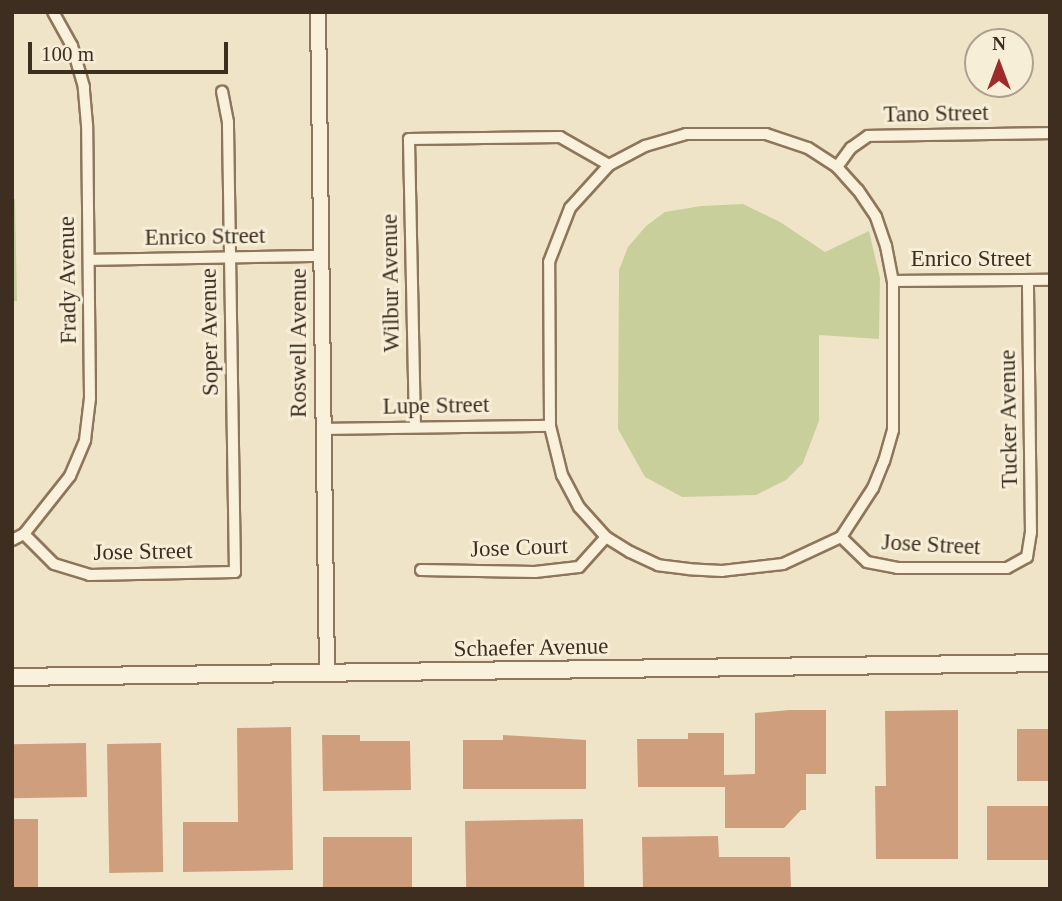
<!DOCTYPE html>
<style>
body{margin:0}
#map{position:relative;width:1062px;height:901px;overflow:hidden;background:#f0e4c8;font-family:Georgia,serif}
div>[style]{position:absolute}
.green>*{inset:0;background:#c9cf9b}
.building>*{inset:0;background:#cf9f7d;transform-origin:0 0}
.roads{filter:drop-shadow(2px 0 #8d765c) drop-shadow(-2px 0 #8d765c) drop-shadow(0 2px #8d765c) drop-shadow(0 -2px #8d765c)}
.minor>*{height:10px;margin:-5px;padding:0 5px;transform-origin:5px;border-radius:5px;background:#faf1dc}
.tertiary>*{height:14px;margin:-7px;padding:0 7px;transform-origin:7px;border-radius:7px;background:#faf1dc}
.secondary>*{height:16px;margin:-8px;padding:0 8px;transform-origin:8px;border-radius:8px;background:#faf1dc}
span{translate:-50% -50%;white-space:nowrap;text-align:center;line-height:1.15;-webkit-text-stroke:6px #f7eed8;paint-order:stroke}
.street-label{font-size:23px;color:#3d2e20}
.frame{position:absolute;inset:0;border:14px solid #3d2e20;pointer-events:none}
.north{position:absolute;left:964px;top:28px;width:70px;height:70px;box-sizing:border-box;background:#f7eed8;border:2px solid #ada18e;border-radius:50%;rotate:0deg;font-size:19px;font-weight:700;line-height:28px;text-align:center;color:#3d2e20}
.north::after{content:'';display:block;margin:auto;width:24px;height:32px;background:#9e2a2b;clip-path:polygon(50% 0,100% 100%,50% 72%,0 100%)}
.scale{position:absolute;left:28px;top:42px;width:200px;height:32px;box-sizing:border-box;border:4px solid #3d2e20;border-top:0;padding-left:9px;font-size:21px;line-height:24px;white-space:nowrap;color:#3d2e20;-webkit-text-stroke:5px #f7eed8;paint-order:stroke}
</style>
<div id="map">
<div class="green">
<i style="clip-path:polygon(12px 199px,15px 199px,17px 301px,12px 301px)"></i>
<i style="clip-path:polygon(743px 204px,780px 222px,825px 252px,869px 231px,880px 278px,879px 339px,819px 335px,819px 421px,803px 463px,786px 480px,756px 495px,682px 497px,645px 477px,618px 429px,619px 270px,628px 247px,646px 226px,665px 212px,701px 206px)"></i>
</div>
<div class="building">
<i style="clip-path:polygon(789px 710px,826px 710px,826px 774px,806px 774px,806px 810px,801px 810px,784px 828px,725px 828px,725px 787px,638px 787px,637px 739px,688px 739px,688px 733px,724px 733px,724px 775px,755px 774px,755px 713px)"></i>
<i style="clip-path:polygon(958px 710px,958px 859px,876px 859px,875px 786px,886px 786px,885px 711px)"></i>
<i style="clip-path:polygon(291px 727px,293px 870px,183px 872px,183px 822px,238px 822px,237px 728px)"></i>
<i style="left:1017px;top:729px;width:33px;height:52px"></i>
<i style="clip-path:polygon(322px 735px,360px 735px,360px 741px,410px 741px,411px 790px,323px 791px)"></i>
<i style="clip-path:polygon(503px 735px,586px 740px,586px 789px,463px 789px,463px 740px,503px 740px)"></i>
<i style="left:86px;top:743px;width:54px;height:74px;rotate:89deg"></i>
<i style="left:161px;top:743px;width:129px;height:54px;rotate:89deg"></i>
<i style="left:1050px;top:806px;width:54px;height:63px;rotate:90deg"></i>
<i style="left:12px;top:819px;width:26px;height:70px"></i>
<i style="left:583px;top:819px;width:70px;height:118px;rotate:89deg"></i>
<i style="clip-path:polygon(718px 836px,719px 857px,790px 857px,791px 889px,643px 889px,642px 837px)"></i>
<i style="left:412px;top:837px;width:52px;height:89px;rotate:90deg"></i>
</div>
<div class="roads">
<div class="minor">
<i style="left:686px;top:134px;width:80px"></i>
<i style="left:766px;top:134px;width:44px;rotate:18.4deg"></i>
<i style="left:808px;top:148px;width:35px;rotate:33deg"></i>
<i style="left:837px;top:167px;width:31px;rotate:48deg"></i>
<i style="left:858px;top:190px;width:32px;rotate:56deg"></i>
<i style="left:876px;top:217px;width:31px;rotate:71deg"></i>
<i style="left:886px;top:246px;width:36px;rotate:79deg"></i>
<i style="left:893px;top:281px;width:149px;rotate:90deg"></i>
<i style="left:893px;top:430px;width:32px;rotate:106deg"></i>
<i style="left:884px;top:461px;width:29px;rotate:112deg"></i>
<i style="left:873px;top:488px;width:59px;rotate:123.1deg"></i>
<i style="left:841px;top:537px;width:64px;rotate:155deg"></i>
<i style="left:783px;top:564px;width:61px;rotate:173.5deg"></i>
<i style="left:722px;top:571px;width:33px;rotate:-177deg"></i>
<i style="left:689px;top:569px;width:31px;rotate:-173deg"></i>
<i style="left:658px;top:565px;width:31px;rotate:-155deg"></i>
<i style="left:630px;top:552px;width:28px;rotate:-148deg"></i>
<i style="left:606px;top:537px;width:40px;rotate:-132deg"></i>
<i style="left:579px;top:507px;width:36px;rotate:-118deg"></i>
<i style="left:562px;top:475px;width:50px;rotate:-103.8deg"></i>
<i style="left:550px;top:426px;width:164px;rotate:-90.3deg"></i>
<i style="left:549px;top:262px;width:58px;rotate:-68.7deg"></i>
<i style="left:570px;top:208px;width:58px;rotate:-47.8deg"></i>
<i style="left:609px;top:165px;width:41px;rotate:-27.8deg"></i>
<i style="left:645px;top:146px;width:43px;rotate:-16.3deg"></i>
<i style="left:837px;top:167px;width:24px;rotate:-54deg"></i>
<i style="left:851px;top:148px;width:21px;rotate:-35deg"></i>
<i style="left:868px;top:136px;width:182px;rotate:-0.9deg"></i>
<i style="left:89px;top:260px;width:232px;rotate:-1deg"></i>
<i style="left:893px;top:281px;width:157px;rotate:-0.4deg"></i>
<i style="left:415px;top:427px;width:288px;rotate:-91.2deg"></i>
<i style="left:409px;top:139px;width:151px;rotate:-0.8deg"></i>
<i style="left:560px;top:137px;width:56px;rotate:29.7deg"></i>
<i style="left:323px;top:429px;width:227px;rotate:-0.8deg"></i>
<i style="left:24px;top:534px;width:42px;rotate:45deg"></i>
<i style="left:54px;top:564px;width:37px;rotate:17deg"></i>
<i style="left:89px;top:575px;width:146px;rotate:-1.2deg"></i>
<i style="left:235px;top:572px;width:450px;rotate:-90.9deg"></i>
<i style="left:228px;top:122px;width:31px;rotate:-101deg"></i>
<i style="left:841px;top:537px;width:36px;rotate:44deg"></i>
<i style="left:867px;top:562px;width:31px;rotate:11deg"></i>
<i style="left:897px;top:568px;width:110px"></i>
<i style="left:1007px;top:568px;width:23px;rotate:-29deg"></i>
<i style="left:1027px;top:557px;width:24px;rotate:-81deg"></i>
<i style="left:1031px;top:533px;width:253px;rotate:-90.7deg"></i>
<i style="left:12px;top:540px;width:13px;rotate:-27deg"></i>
<i style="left:24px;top:534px;width:74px;rotate:-51.6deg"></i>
<i style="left:70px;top:476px;width:39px;rotate:-67deg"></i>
<i style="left:85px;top:440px;width:42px;rotate:-83.2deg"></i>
<i style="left:90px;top:398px;width:273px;rotate:-90.6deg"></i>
<i style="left:87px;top:125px;width:38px;rotate:-95deg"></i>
<i style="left:84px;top:87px;width:43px;rotate:-106.3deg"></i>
<i style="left:72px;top:46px;width:39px;rotate:-119deg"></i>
<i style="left:421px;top:570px;width:114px;rotate:1deg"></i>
<i style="left:535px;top:572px;width:44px;rotate:-6.5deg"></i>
<i style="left:579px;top:567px;width:40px;rotate:-48deg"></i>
</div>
<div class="tertiary">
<i style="left:318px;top:12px;width:661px;rotate:89.22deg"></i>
</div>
<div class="secondary">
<i style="left:12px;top:677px;width:1038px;rotate:-0.77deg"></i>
</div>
</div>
<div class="street-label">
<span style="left:936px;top:114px;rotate:-1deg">Tano Street</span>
<span style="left:205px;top:237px;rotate:-1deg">Enrico Street</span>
<span style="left:971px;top:259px">Enrico Street</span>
<span style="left:68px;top:280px;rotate:-91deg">Frady Avenue</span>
<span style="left:391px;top:283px;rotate:-91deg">Wilbur Avenue</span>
<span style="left:210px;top:332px;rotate:-91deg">Soper Avenue</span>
<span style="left:299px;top:343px;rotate:-90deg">Roswell Avenue</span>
<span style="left:436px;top:406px;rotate:-1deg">Lupe Street</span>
<span style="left:1009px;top:419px;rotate:-91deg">Tucker Avenue</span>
<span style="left:931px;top:545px;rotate:3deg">Jose Street</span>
<span style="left:519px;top:548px;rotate:-2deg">Jose Court</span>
<span style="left:143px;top:552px;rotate:-1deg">Jose Street</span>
<span style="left:531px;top:648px;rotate:-1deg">Schaefer Avenue</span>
</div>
<div class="frame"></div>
<div class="north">N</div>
<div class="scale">100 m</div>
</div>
